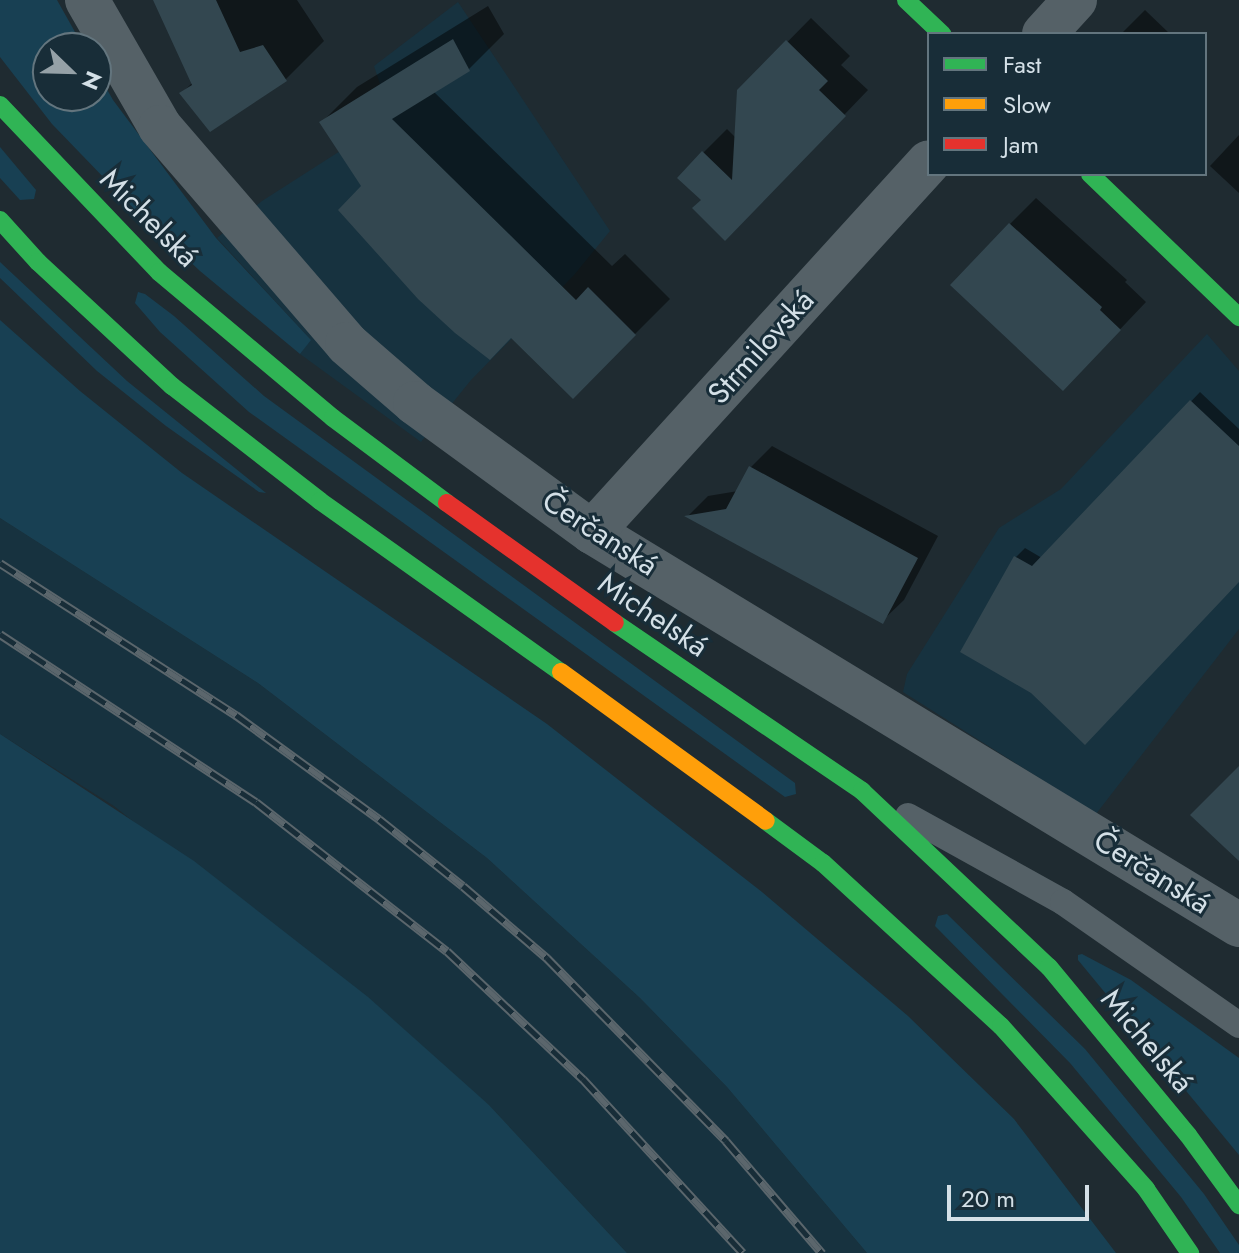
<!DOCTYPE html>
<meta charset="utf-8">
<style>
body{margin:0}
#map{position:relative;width:1239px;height:1253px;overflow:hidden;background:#1f2b31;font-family:Jost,sans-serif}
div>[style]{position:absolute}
.built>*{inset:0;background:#17323f}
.green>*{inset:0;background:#184053}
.shadow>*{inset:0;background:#0007}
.building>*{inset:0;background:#334750}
.lane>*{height:26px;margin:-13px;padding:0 13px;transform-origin:13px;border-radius:13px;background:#556167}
.street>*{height:44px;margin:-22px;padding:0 22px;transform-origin:22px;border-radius:22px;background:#556167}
.fast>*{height:18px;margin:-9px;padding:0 9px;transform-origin:9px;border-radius:9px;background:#30b455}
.slow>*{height:18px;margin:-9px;padding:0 9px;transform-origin:9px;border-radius:9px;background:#ff9f0a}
.jam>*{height:18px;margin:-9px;padding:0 9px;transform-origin:9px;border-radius:9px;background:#e5322d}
.rail>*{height:9px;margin-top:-4.5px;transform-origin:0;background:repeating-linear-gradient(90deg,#182d38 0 18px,#5b666c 0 36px);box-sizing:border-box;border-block:2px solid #5b666c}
span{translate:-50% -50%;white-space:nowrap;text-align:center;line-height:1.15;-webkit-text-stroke:6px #182d38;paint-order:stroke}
.street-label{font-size:30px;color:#d4e0e7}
.legend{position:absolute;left:927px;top:32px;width:280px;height:144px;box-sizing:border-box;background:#182d38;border:2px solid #63757e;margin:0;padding:10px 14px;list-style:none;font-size:24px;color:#d4e0e7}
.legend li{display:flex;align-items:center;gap:16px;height:40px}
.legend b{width:40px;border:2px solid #63757e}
.north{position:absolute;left:32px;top:32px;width:80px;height:80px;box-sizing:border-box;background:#182d38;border:2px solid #63757e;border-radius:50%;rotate:113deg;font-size:22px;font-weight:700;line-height:32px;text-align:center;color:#d4e0e7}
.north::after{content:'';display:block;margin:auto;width:28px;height:36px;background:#95a1a7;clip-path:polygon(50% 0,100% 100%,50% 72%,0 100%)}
.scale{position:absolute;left:947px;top:1185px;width:142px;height:36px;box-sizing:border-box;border:4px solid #d4e0e7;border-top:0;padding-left:10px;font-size:24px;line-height:28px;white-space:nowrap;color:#d4e0e7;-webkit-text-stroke:6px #182d38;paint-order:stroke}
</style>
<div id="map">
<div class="built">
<i style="clip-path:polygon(458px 2px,610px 231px,574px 275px,471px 380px,421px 442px,300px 354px,310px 339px,217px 238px,262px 201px,398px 114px,380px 84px,374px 66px)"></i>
<i style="clip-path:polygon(1207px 334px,1239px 371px,1239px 629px,1096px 814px,903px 692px,907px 674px,999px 528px,1061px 489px)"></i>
<i style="clip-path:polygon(0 518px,258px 683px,487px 858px,640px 998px,727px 1087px,867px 1253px,627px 1253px,489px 1105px,114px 806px,0 734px)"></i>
</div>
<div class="green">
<i style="clip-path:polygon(0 0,57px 0,84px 48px,48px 48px,48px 96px,96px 96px,96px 70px,113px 100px,216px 238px,311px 340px,300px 354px,200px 271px,135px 210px,52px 124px,0 57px)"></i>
<i style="clip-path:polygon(0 147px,36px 190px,34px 199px,20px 200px,0 178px)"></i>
<i style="clip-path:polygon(0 262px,127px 381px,266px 493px,259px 492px,166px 426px,97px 371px,0 278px)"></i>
<i style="clip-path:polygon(138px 292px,145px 294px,174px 316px,264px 396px,795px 783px,796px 794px,785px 797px,249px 412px,160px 332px,135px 303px)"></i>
<i style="clip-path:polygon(0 320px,80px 391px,182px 473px,547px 724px,762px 892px,908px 1016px,1014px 1119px,1116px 1253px,867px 1253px,727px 1087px,640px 998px,487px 858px,258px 683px,0 518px)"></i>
<i style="clip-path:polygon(0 734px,194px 861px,368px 997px,489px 1105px,627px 1253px,0 1253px)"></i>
<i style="clip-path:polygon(947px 914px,1085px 1049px,1204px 1194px,1239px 1245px,1239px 1253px,1220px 1253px,1181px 1197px,1070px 1063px,935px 926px,938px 916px)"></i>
<i style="clip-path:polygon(1082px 954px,1131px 980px,1239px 1058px,1239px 1155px,1078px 960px,1078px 955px)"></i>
</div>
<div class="shadow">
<i style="clip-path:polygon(155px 0,297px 0,324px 41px,286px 79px,210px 129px,182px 93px,193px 82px)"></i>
<i style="clip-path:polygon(488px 6px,504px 34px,469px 69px,433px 91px,612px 266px,625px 254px,670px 299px,573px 396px,363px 187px,322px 122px,357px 87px)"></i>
<i style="clip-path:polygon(1145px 10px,1170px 34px,1121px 34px)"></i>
<i style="clip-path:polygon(811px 18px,850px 56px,841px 65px,868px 90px,749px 214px,703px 200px,703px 153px,727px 129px,736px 138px,739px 91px)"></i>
<i style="clip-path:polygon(1239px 135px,1239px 193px,1210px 166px)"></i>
<i style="clip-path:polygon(1036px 198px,1127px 280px,1125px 282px,1146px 302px,1089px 362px,1010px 224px)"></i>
<i style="clip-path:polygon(1200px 392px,1239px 429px,1239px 580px,1085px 742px,1016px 557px,1025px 548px,1042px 558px)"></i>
<i style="clip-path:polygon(772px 446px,938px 536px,904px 600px,882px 621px,688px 516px,708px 496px,738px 491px,751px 467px)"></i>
</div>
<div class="building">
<i style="clip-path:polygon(153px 0,216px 0,240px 52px,263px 45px,287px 81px,210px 132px,179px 93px,192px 85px)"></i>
<i style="clip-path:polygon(453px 39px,470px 71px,392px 119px,576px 300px,588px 287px,636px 335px,573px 399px,511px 338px,490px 360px,455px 333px,418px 299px,338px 210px,361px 186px,319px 122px)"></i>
<i style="clip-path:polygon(786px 40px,828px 81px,819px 90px,846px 116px,725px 241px,692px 208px,701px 200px,677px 178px,702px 151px,732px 180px,737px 90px)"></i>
<i style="clip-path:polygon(1009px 223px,1102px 307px,1100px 310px,1121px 330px,1063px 391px,950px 285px)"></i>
<i style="clip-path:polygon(1190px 400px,1239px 446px,1239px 582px,1085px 745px,1031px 693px,960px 652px,1014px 556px,1032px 566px)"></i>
<i style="clip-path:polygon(749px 466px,918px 558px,883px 624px,684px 516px,726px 509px)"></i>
<i style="clip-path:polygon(1239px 766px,1239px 861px,1190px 815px)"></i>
</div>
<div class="lane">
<i style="left:908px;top:816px;width:177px;rotate:29deg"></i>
<i style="left:1063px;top:902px;width:215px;rotate:34.9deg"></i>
</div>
<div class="street">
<i style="left:87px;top:0;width:146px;rotate:60.1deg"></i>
<i style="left:160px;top:127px;width:286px;rotate:49.2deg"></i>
<i style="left:347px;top:344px;width:90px;rotate:40.9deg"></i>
<i style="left:415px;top:403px;width:219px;rotate:36.1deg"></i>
<i style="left:592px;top:532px;width:757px;rotate:31.28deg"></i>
<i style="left:1044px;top:34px;width:46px;rotate:-47.6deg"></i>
<i style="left:592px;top:532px;width:500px;rotate:-47.67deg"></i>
</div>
<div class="fast">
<i style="left:906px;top:0;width:50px;rotate:43.4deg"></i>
<i style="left:0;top:105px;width:231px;rotate:46.4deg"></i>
<i style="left:159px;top:272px;width:227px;rotate:40deg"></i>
<i style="left:333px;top:418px;width:142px;rotate:36.7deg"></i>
<i style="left:1090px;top:174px;width:207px;rotate:43.8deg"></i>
<i style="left:0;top:220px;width:57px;rotate:47.9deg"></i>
<i style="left:38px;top:262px;width:183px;rotate:42.8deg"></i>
<i style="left:172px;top:386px;width:187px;rotate:37.8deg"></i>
<i style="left:320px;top:501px;width:296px;rotate:35.4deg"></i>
<i style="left:615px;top:623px;width:299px;rotate:34.2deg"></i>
<i style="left:862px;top:791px;width:257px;rotate:43.3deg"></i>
<i style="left:1049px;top:967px;width:218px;rotate:50.4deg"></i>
<i style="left:1188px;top:1135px;width:87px;rotate:53.9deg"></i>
<i style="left:766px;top:821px;width:71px;rotate:36.4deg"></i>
<i style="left:823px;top:863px;width:241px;rotate:42.5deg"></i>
<i style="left:1001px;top:1026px;width:218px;rotate:48.3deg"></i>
<i style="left:1146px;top:1189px;width:78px;rotate:55.5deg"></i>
</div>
<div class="slow">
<i style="left:561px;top:672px;width:253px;rotate:36deg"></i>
</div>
<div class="jam">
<i style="left:447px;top:503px;width:206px;rotate:35.5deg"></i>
</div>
<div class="rail">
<i style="left:0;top:563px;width:281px;rotate:32.8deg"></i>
<i style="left:236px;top:715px;width:177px;rotate:36deg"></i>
<i style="left:379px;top:819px;width:107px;rotate:38.6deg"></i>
<i style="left:463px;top:886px;width:111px;rotate:40.6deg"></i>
<i style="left:547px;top:958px;width:256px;rotate:45.6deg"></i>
<i style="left:726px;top:1141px;width:148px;rotate:49.4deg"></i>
<i style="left:0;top:634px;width:306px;rotate:33.3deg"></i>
<i style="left:256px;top:802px;width:242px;rotate:38deg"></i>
<i style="left:447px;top:951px;width:187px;rotate:43.3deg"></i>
<i style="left:583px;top:1079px;width:236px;rotate:47.4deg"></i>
</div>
<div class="street-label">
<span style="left:149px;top:218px;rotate:45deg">Michelská</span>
<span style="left:761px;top:347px;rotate:-48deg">Strmilovská</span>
<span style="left:600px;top:533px;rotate:33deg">Čerčanská</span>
<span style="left:653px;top:615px;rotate:34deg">Michelská</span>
<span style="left:1152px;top:872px;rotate:32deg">Čerčanská</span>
<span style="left:1147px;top:1041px;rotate:50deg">Michelská</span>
</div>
<ul class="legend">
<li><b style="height:10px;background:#30b455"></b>Fast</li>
<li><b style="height:10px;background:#ff9f0a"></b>Slow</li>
<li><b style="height:10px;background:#e5322d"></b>Jam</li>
</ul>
<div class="north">N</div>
<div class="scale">20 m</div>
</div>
